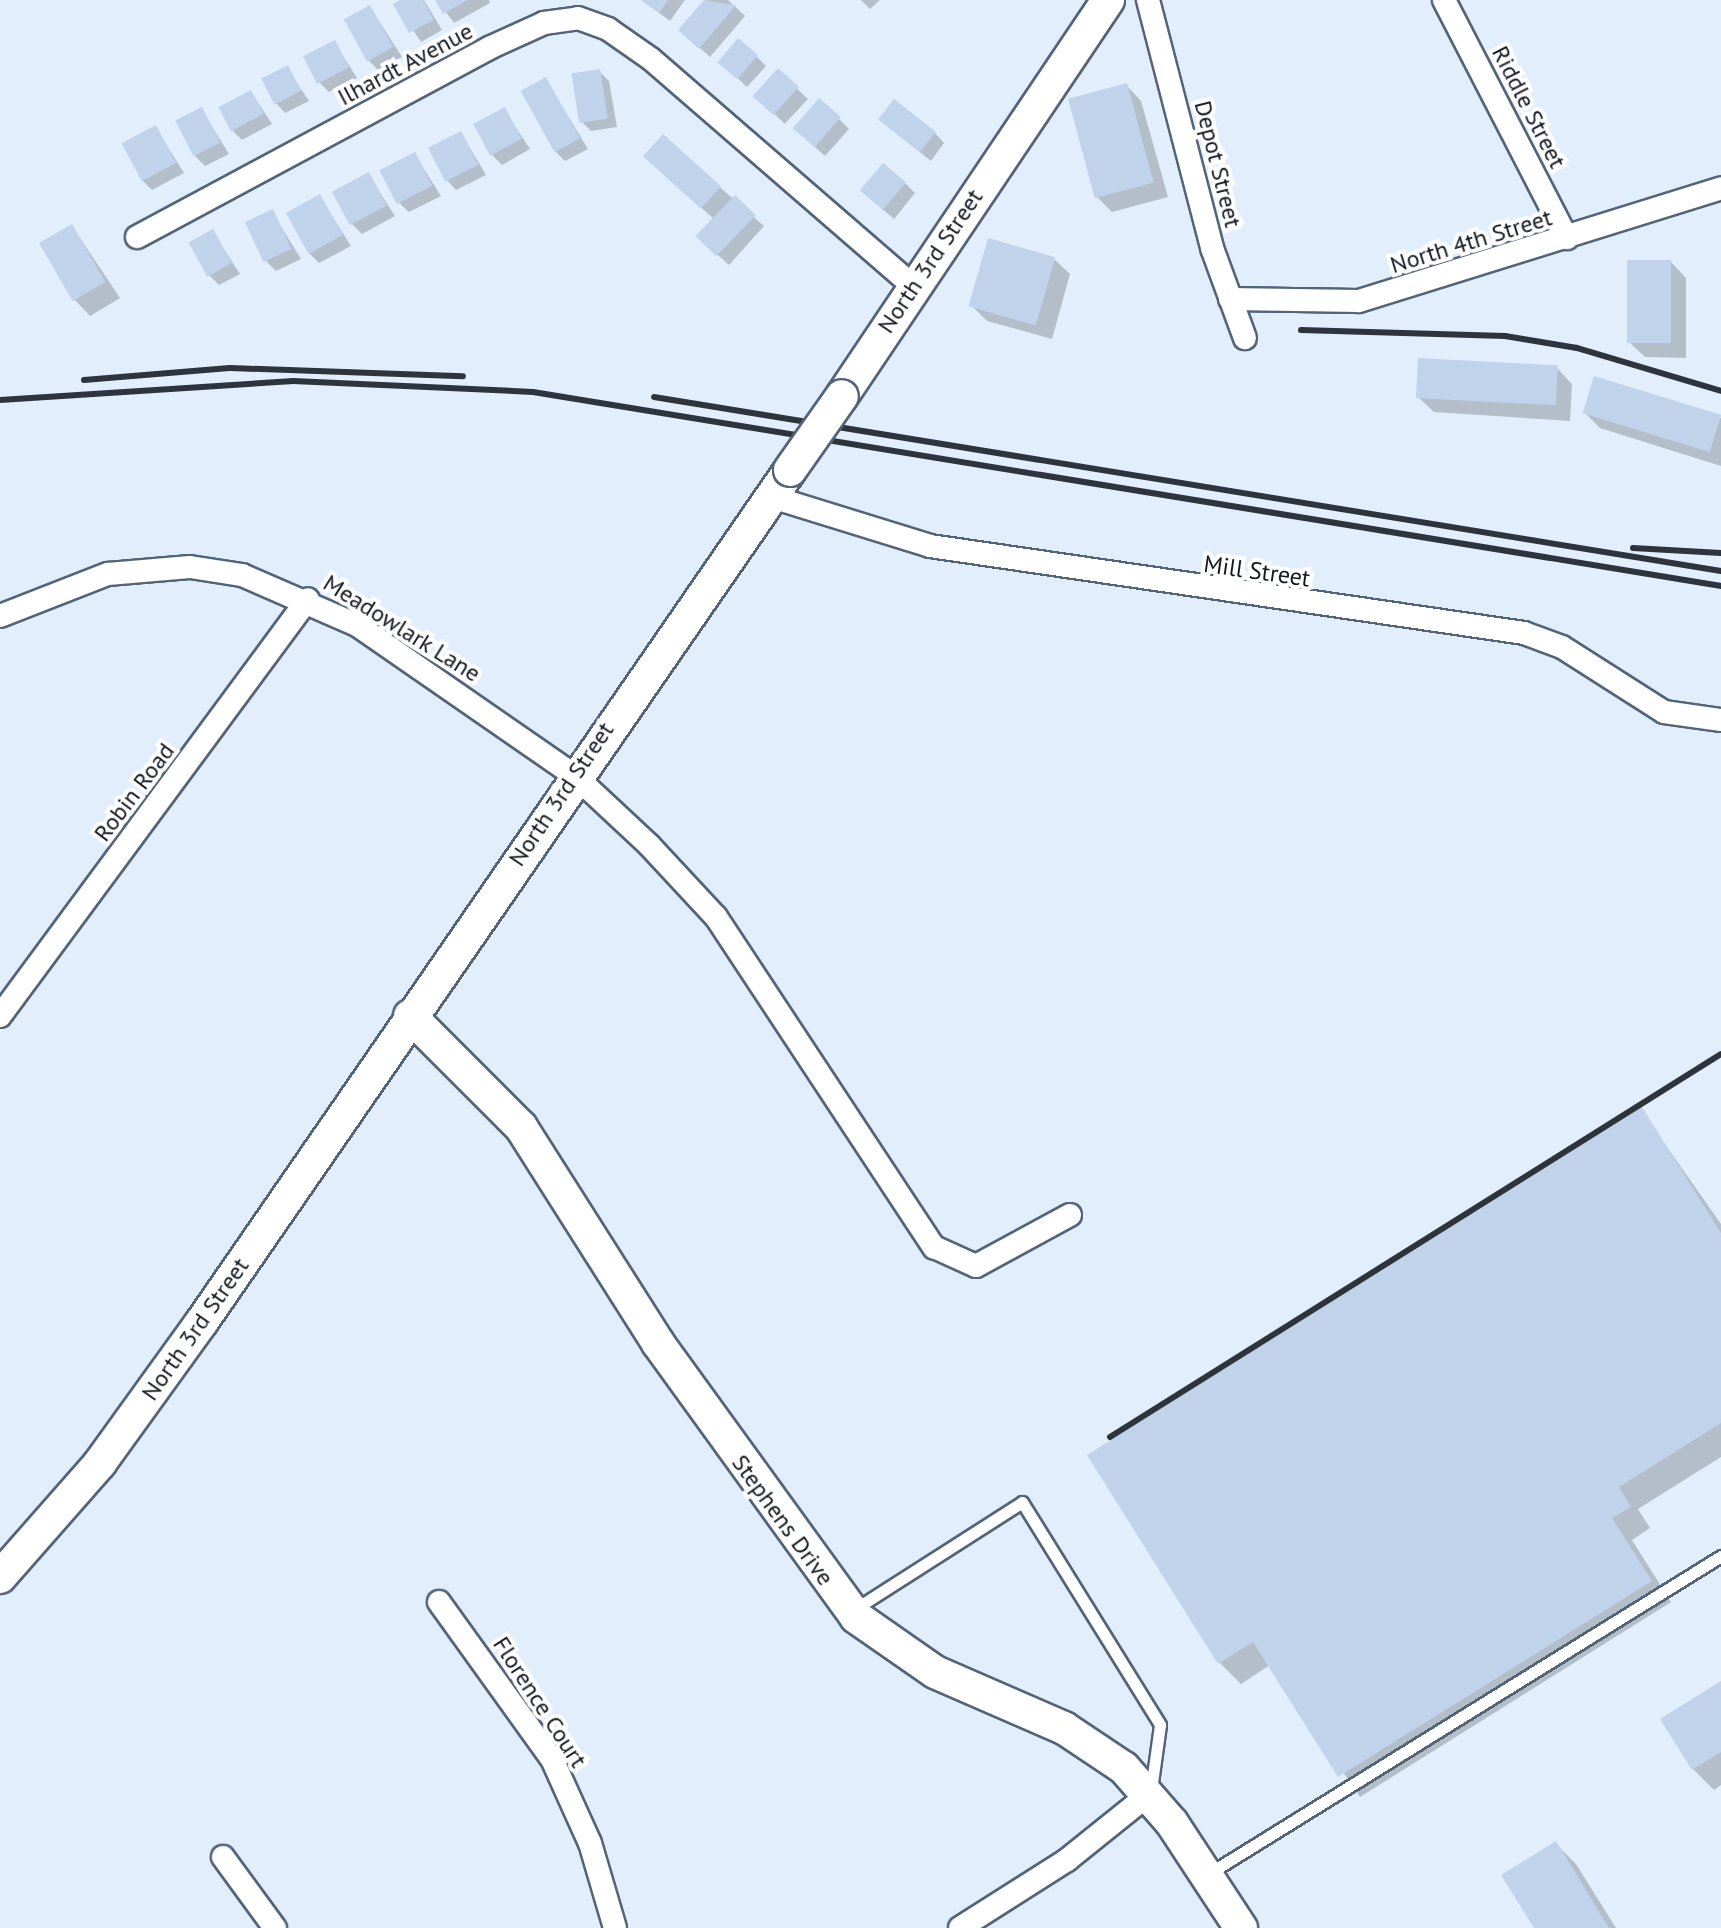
<!DOCTYPE html>
<style>
body{margin:0}
#map{position:relative;width:1721px;height:1928px;overflow:hidden;background:#e2eefc;font-family:"PT Sans",sans-serif}
div>[style]{position:absolute}
.shadow>*{inset:0;background:#0003;transform-origin:0 0}
.building>*{inset:0;background:#c0d3eb;transform-origin:0 0}
.roads{filter:drop-shadow(2px 0 #536478) drop-shadow(-2px 0 #536478) drop-shadow(0 2px #536478) drop-shadow(0 -2px #536478)}
.lane>*{height:11px;margin:-5.5px;padding:0 5.5px;transform-origin:5.5px;border-radius:5.5px;background:#fff}
.street>*{height:22px;margin:-11px;padding:0 11px;transform-origin:11px;border-radius:11px;background:#fff}
.secondary>*{height:32px;margin:-16px;padding:0 16px;transform-origin:16px;border-radius:16px;background:#fff}
.rail>*{height:6px;margin:-3px;padding:0 3px;transform-origin:3px;border-radius:3px;background:#2d343c}
.bridges{filter:drop-shadow(2px 0 #536478) drop-shadow(-2px 0 #536478) drop-shadow(0 2px #536478) drop-shadow(0 -2px #536478)}
.secondary-bridge>*{height:32px;margin:-16px;padding:0 16px;transform-origin:16px;border-radius:16px;background:#fff}
span{translate:-50% -50%;white-space:nowrap;text-align:center;line-height:1.15;-webkit-text-stroke:8px #fff;paint-order:stroke}
.street-label{font-size:24px;color:#131921}
</style>
<div id="map">
<div class="shadow">
<i style="clip-path:polygon(405px 0,424px 0,442px 30px,421px 42px,396px 5px)"></i>
<i style="clip-path:polygon(437px 0,489px 0,490px 3px,454px 23px)"></i>
<i style="clip-path:polygon(642px 0,685px 0,670px 21px)"></i>
<i style="clip-path:polygon(706px 0,728px 0,745px 16px,710px 57px,680px 30px)"></i>
<i style="clip-path:polygon(861px 0,880px 0,870px 9px)"></i>
<i style="clip-path:polygon(370px 7px,402px 57px,378px 70px,368px 60px)"></i>
<i style="clip-path:polygon(334px 42px,357px 78px,329px 92px,319px 82px)"></i>
<i style="clip-path:polygon(756px 56px,766px 66px,747px 87px,730px 71px)"></i>
<i style="clip-path:polygon(287px 68px,309px 101px,285px 113px,276px 103px)"></i>
<i style="clip-path:polygon(599px 71px,609px 81px,617px 127px,591px 131px,581px 121px)"></i>
<i style="left:778px;top:71px;width:41px;height:34px;rotate:43deg"></i>
<i style="clip-path:polygon(546px 80px,588px 149px,565px 161px,555px 151px)"></i>
<i style="clip-path:polygon(1126px 85px,1141px 101px,1168px 197px,1112px 212px,1097px 197px)"></i>
<i style="clip-path:polygon(251px 92px,272px 124px,242px 140px,232px 130px)"></i>
<i style="clip-path:polygon(201px 109px,229px 154px,205px 166px,195px 156px)"></i>
<i style="clip-path:polygon(504px 109px,530px 149px,502px 165px,492px 155px)"></i>
<i style="clip-path:polygon(839px 119px,849px 129px,825px 156px,805px 138px)"></i>
<i style="clip-path:polygon(156px 128px,184px 173px,152px 190px,142px 180px)"></i>
<i style="clip-path:polygon(891px 129px,935px 133px,944px 143px,931px 161px)"></i>
<i style="clip-path:polygon(461px 133px,486px 175px,456px 190px,447px 180px)"></i>
<i style="clip-path:polygon(663px 137px,764px 226px,729px 265px,709px 247px,715px 220px,661px 172px)"></i>
<i style="clip-path:polygon(415px 155px,441px 196px,409px 212px,399px 203px)"></i>
<i style="clip-path:polygon(368px 174px,395px 216px,362px 234px,352px 224px)"></i>
<i style="clip-path:polygon(905px 183px,915px 193px,894px 219px,873px 201px)"></i>
<i style="clip-path:polygon(320px 197px,351px 246px,319px 263px,309px 253px)"></i>
<i style="clip-path:polygon(272px 212px,301px 259px,276px 271px,266px 261px)"></i>
<i style="clip-path:polygon(72px 226px,120px 298px,90px 316px,75px 300px)"></i>
<i style="clip-path:polygon(213px 232px,240px 274px,219px 285px,209px 275px)"></i>
<i style="clip-path:polygon(1054px 259px,1070px 274px,1052px 339px,987px 321px,972px 306px)"></i>
<i style="clip-path:polygon(1671px 262px,1686px 278px,1686px 358px,1645px 357px,1629px 342px)"></i>
<i style="clip-path:polygon(1557px 368px,1572px 384px,1570px 421px,1434px 412px,1418px 397px)"></i>
<i style="clip-path:polygon(1596px 379px,1721px 418px,1721px 466px,1600px 428px,1585px 413px)"></i>
<i style="clip-path:polygon(1641px 1110px,1721px 1224px,1721px 1457px,1638px 1509px,1650px 1528px,1632px 1540px,1671px 1602px,1360px 1797px,1270px 1665px,1241px 1684px,1220px 1663px,1090px 1456px)"></i>
<i style="clip-path:polygon(1721px 1683px,1721px 1785px,1714px 1790px,1693px 1769px)"></i>
<i style="clip-path:polygon(1556px 1844px,1576px 1864px,1616px 1928px,1536px 1928px)"></i>
</div>
<div class="building">
<i style="clip-path:polygon(400px 0,423px 0,434px 20px,409px 33px,393px 4px)"></i>
<i style="clip-path:polygon(435px 0,468px 0,443px 14px)"></i>
<i style="clip-path:polygon(641px 0,668px 0,659px 13px)"></i>
<i style="clip-path:polygon(704px 0,736px 5px,699px 49px,678px 30px)"></i>
<i style="left:370px;top:5px;width:48px;height:30px;rotate:61deg"></i>
<i style="left:738px;top:38px;width:26px;height:32px;rotate:40deg"></i>
<i style="left:335px;top:40px;width:31px;height:36px;rotate:63deg"></i>
<i style="left:288px;top:65px;width:29px;height:30px;rotate:63deg"></i>
<i style="left:778px;top:68px;width:28px;height:38px;rotate:42deg"></i>
<i style="left:600px;top:69px;width:50px;height:29px;rotate:81deg"></i>
<i style="left:546px;top:77px;width:70px;height:29px;rotate:61deg"></i>
<i style="left:1127px;top:83px;width:103px;height:61px;rotate:75deg"></i>
<i style="left:251px;top:90px;width:27px;height:37px;rotate:62deg"></i>
<i style="left:819px;top:98px;width:29px;height:40px;rotate:41deg"></i>
<i style="left:894px;top:99px;width:53px;height:26px;rotate:38deg"></i>
<i style="left:202px;top:107px;width:40px;height:30px;rotate:63deg"></i>
<i style="left:505px;top:107px;width:36px;height:36px;rotate:62deg"></i>
<i style="left:156px;top:125px;width:43px;height:39px;rotate:62deg"></i>
<i style="left:461px;top:131px;width:38px;height:37px;rotate:63deg"></i>
<i style="left:663px;top:134px;width:78px;height:30px;rotate:42deg"></i>
<i style="left:415px;top:152px;width:38px;height:40px;rotate:63deg"></i>
<i style="left:883px;top:163px;width:30px;height:36px;rotate:40deg"></i>
<i style="left:369px;top:172px;width:38px;height:42px;rotate:62deg"></i>
<i style="left:320px;top:194px;width:47px;height:39px;rotate:61deg"></i>
<i style="left:735px;top:195px;width:29px;height:57px;rotate:44deg"></i>
<i style="left:273px;top:209px;width:44px;height:31px;rotate:65deg"></i>
<i style="left:72px;top:224px;width:67px;height:38px;rotate:60deg"></i>
<i style="left:213px;top:229px;width:39px;height:28px;rotate:61deg"></i>
<i style="left:988px;top:238px;width:70px;height:71px;rotate:16deg"></i>
<i style="left:1627px;top:260px;width:44px;height:83px"></i>
<i style="left:1418px;top:358px;width:140px;height:40px;rotate:3deg"></i>
<i style="left:1594px;top:376px;width:133px;height:39px;rotate:17deg"></i>
<i style="clip-path:polygon(1642px 1107px,1721px 1233px,1721px 1423px,1619px 1487px,1631px 1507px,1612px 1518px,1652px 1581px,1338px 1777px,1253px 1642px,1218px 1664px,1087px 1455px)"></i>
<i style="clip-path:polygon(1721px 1681px,1721px 1752px,1692px 1770px,1660px 1719px)"></i>
<i style="clip-path:polygon(1556px 1841px,1609px 1928px,1534px 1928px,1501px 1875px)"></i>
</div>
<div class="roads">
<div class="lane">
<i style="left:855px;top:1609px;width:198px;rotate:-32.6deg"></i>
<i style="left:1022px;top:1502px;width:262px;rotate:58.2deg"></i>
<i style="left:1160px;top:1725px;width:66px;rotate:97.9deg"></i>
<i style="left:1208px;top:1874px;width:604px;rotate:-31.79deg"></i>
</div>
<div class="street">
<i style="left:1148px;top:0;width:256px;rotate:75.5deg"></i>
<i style="left:1212px;top:248px;width:96px;rotate:69.9deg"></i>
<i style="left:1444px;top:0;width:268px;rotate:62.7deg"></i>
<i style="left:137px;top:237px;width:400px;rotate:-28.2deg"></i>
<i style="left:489px;top:48px;width:60px;rotate:-24.4deg"></i>
<i style="left:544px;top:23px;width:34px;rotate:-8deg"></i>
<i style="left:578px;top:18px;width:32px;rotate:20deg"></i>
<i style="left:608px;top:29px;width:52px;rotate:34.9deg"></i>
<i style="left:651px;top:59px;width:345px;rotate:40.9deg"></i>
<i style="left:1230px;top:299px;width:129px;rotate:0.9deg"></i>
<i style="left:1359px;top:301px;width:379px;rotate:-17.3deg"></i>
<i style="left:772px;top:497px;width:165px;rotate:17.2deg"></i>
<i style="left:930px;top:546px;width:600px;rotate:8.33deg"></i>
<i style="left:1524px;top:633px;width:40px;rotate:20.2deg"></i>
<i style="left:1562px;top:647px;width:121px;rotate:32.5deg"></i>
<i style="left:1664px;top:712px;width:58px;rotate:8deg"></i>
<i style="left:0;top:616px;width:116px;rotate:-21.3deg"></i>
<i style="left:108px;top:574px;width:82px;rotate:-4.9deg"></i>
<i style="left:190px;top:567px;width:53px;rotate:8.7deg"></i>
<i style="left:242px;top:575px;width:125px;rotate:23.5deg"></i>
<i style="left:357px;top:625px;width:264px;rotate:34.7deg"></i>
<i style="left:574px;top:775px;width:103px;rotate:43deg"></i>
<i style="left:649px;top:845px;width:98px;rotate:47.1deg"></i>
<i style="left:716px;top:917px;width:396px;rotate:56.6deg"></i>
<i style="left:934px;top:1247px;width:46px;rotate:24.3deg"></i>
<i style="left:976px;top:1266px;width:107px;rotate:-28.5deg"></i>
<i style="left:0;top:1016px;width:518px;rotate:-53.55deg"></i>
<i style="left:439px;top:1602px;width:193px;rotate:54.3deg"></i>
<i style="left:552px;top:1759px;width:92px;rotate:65.7deg"></i>
<i style="left:590px;top:1843px;width:89px;rotate:73.6deg"></i>
<i style="left:223px;top:1857px;width:88px;rotate:53.8deg"></i>
<i style="left:960px;top:1928px;width:127px;rotate:-32.4deg"></i>
<i style="left:1067px;top:1860px;width:105px;rotate:-38.8deg"></i>
</div>
<div class="secondary">
<i style="left:842px;top:396px;width:477px;rotate:-56.1deg"></i>
<i style="left:410px;top:1016px;width:157px;rotate:45deg"></i>
<i style="left:521px;top:1127px;width:256px;rotate:57.6deg"></i>
<i style="left:658px;top:1343px;width:338px;rotate:54.1deg"></i>
<i style="left:856px;top:1617px;width:96px;rotate:34.8deg"></i>
<i style="left:935px;top:1672px;width:141px;rotate:23.5deg"></i>
<i style="left:1064px;top:1728px;width:72px;rotate:33.7deg"></i>
<i style="left:1124px;top:1768px;width:73px;rotate:48.9deg"></i>
<i style="left:1172px;top:1823px;width:126px;rotate:56.7deg"></i>
<i style="left:0;top:1577px;width:152px;rotate:-48.7deg"></i>
<i style="left:100px;top:1463px;width:173px;rotate:-54.2deg"></i>
<i style="left:201px;top:1323px;width:1037px;rotate:-55.37deg"></i>
</div>
</div>
<div class="rail">
<i style="left:1301px;top:330px;width:204px;rotate:1.7deg"></i>
<i style="left:1505px;top:336px;width:73px;rotate:9.5deg"></i>
<i style="left:1577px;top:348px;width:150px;rotate:16.6deg"></i>
<i style="left:84px;top:380px;width:146px;rotate:-4.7deg"></i>
<i style="left:230px;top:368px;width:233px;rotate:2deg"></i>
<i style="left:654px;top:397px;width:1081px;rotate:9.26deg"></i>
<i style="left:0;top:400px;width:294px;rotate:-3.7deg"></i>
<i style="left:293px;top:381px;width:240px;rotate:2.6deg"></i>
<i style="left:533px;top:392px;width:1204px;rotate:9.27deg"></i>
<i style="left:1633px;top:548px;width:88px;rotate:3.3deg"></i>
<i style="left:1110px;top:1437px;width:721px;rotate:-32.08deg"></i>
</div>
<div class="bridges">
<div class="secondary-bridge">
<i style="left:790px;top:470px;width:90px;rotate:-54.9deg"></i>
</div>
</div>
<div class="street-label">
<span style="left:405px;top:64px;rotate:-28deg">Ilhardt Avenue</span>
<span style="left:1529px;top:107px;rotate:63deg">Riddle Street</span>
<span style="left:1218px;top:164px;rotate:76deg">Depot Street</span>
<span style="left:1471px;top:241px;rotate:-17deg">North 4th Street</span>
<span style="left:930px;top:261px;rotate:-56deg">North 3rd Street</span>
<span style="left:1257px;top:571px;rotate:8deg">Mill Street</span>
<span style="left:402px;top:628px;rotate:32deg">Meadowlark Lane</span>
<span style="left:134px;top:792px;rotate:-53deg">Robin Road</span>
<span style="left:561px;top:794px;rotate:-56deg">North 3rd Street</span>
<span style="left:195px;top:1329px;rotate:-55deg">North 3rd Street</span>
<span style="left:783px;top:1520px;rotate:54deg">Stephens Drive</span>
<span style="left:540px;top:1702px;rotate:57deg">Florence Court</span>
</div>
</div>
